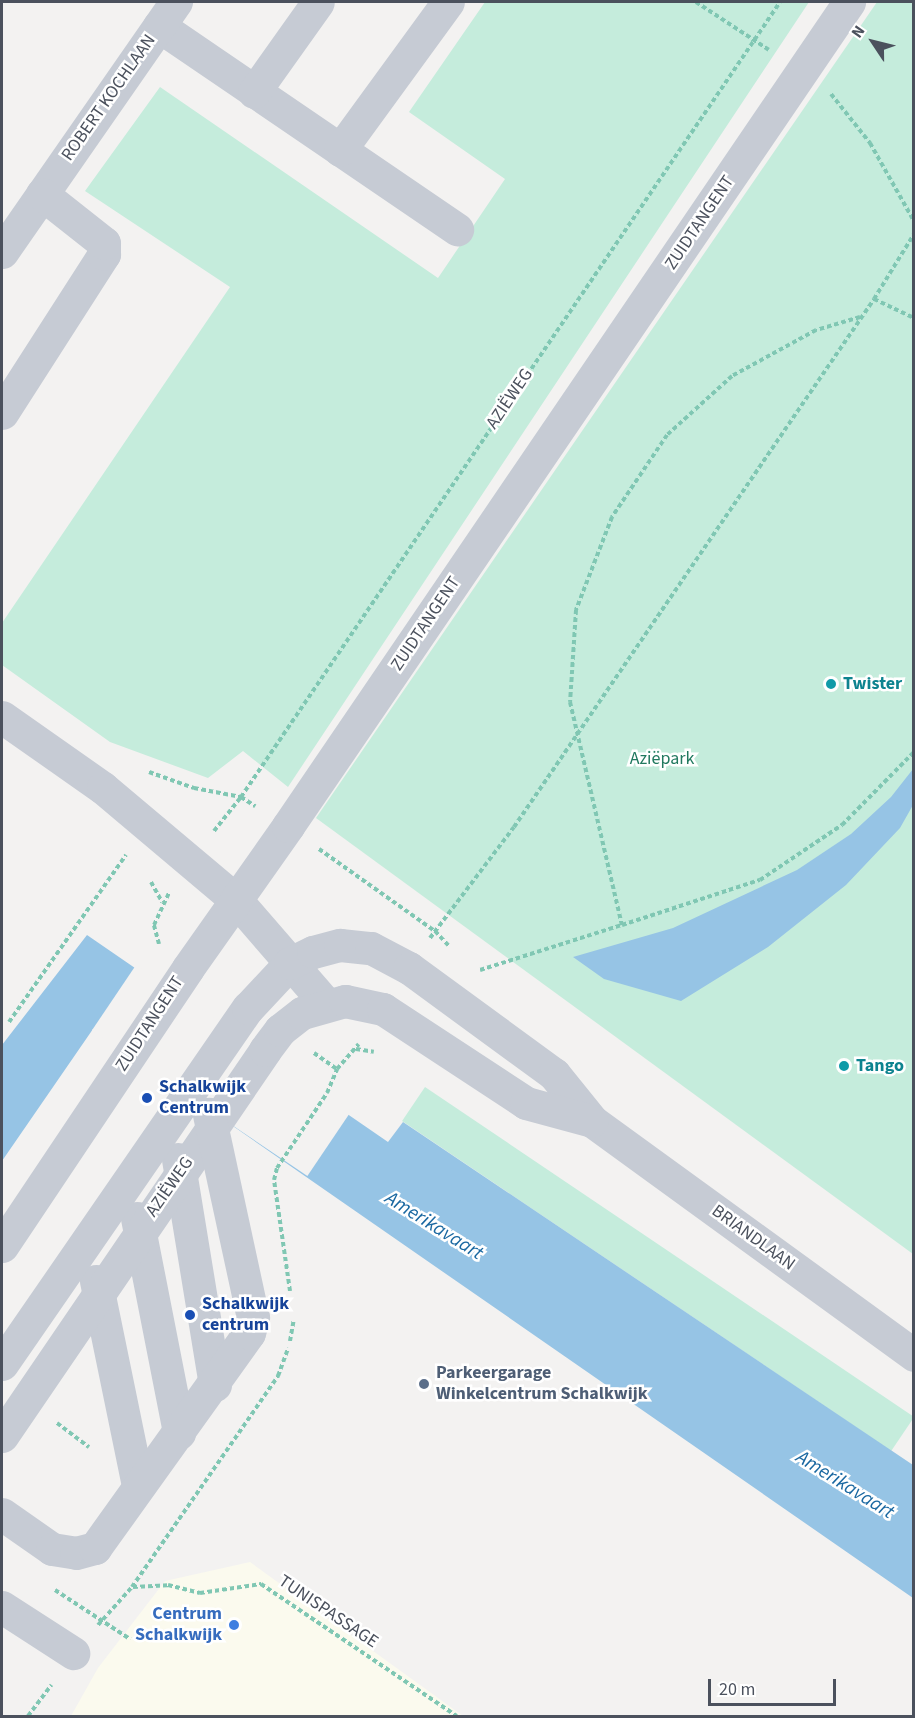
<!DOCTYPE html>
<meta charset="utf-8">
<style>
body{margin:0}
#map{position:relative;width:915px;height:1718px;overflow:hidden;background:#f3f2f1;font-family:"Source Sans 3",sans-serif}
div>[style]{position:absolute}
.commercial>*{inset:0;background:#fbfaee}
.green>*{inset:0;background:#c5ecdc;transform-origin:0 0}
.water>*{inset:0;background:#96c4e5}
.pier>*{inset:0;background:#f3f2f1;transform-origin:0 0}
.path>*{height:4px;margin-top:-2px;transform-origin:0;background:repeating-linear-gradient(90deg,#80c7b3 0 4.5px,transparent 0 7.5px)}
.minor>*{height:33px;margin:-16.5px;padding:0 16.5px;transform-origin:16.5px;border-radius:16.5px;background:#c6cbd4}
.dots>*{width:16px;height:16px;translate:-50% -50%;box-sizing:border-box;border:3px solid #fff;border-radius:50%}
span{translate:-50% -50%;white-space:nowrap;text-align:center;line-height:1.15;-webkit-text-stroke:5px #fff;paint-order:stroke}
.street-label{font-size:18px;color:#4b515d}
.culture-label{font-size:18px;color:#0d838f;font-weight:700}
.left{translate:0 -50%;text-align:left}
.park-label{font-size:18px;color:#21795f}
.transit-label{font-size:18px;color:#164399;font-weight:700}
.service-label{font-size:18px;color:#4e5e75;font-weight:700}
.shop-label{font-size:18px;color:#366cbe;font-weight:700}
.right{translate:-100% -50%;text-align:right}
.water-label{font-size:20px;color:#1a68a1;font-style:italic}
.frame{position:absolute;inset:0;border:3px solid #4b515d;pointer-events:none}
.north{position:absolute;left:843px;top:12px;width:60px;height:60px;-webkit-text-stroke:4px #fff;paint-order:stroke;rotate:305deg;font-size:16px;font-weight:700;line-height:24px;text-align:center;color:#4b515d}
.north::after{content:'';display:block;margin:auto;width:21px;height:27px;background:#4b515d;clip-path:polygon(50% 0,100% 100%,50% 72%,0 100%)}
.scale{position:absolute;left:708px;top:1679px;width:128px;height:27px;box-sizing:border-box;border:3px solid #4b515d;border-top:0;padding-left:8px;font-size:18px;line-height:21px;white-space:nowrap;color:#4b515d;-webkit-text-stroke:4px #fff;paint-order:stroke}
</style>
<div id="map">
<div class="commercial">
<i style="clip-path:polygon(250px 1562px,463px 1716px,71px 1716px,98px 1668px,165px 1581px)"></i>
</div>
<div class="green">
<i style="clip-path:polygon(485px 2px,809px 2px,288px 787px,243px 751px,208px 778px,110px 742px,2px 665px,2px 623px,230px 287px,85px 191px,160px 87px,438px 278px,505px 179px,409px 112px)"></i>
<i style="clip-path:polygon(877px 2px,913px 2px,913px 1254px,316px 818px)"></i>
<i style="left:425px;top:1087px;width:590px;height:41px;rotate:34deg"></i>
</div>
<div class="water">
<i style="clip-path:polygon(913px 769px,913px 805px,900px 828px,846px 885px,768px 947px,681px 1001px,604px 979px,573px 957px,673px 928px,797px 870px,851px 834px,891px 797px)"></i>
<i style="clip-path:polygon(87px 935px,388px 1142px,403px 1122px,913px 1465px,913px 1598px,93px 1029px,2px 1161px,2px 1045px)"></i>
</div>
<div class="pier">
<i style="left:136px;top:965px;width:260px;height:79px;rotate:34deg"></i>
</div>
<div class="path">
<i style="left:696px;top:2px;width:87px;rotate:33.3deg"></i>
<i style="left:831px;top:94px;width:63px;rotate:51.5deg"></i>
<i style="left:870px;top:143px;width:90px;rotate:60.6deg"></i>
<i style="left:874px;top:299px;width:44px;rotate:25.4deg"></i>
<i style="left:860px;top:317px;width:46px;rotate:163.5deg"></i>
<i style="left:816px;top:330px;width:96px;rotate:151.3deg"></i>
<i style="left:732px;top:376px;width:88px;rotate:137.8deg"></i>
<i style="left:667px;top:435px;width:99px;rotate:123.9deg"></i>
<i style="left:612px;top:517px;width:100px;rotate:111.2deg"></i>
<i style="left:576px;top:610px;width:92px;rotate:93.7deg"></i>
<i style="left:570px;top:702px;width:229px;rotate:76.9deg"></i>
<i style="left:622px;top:925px;width:145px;rotate:-18.1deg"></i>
<i style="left:760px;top:880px;width:99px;rotate:-33.9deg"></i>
<i style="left:842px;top:825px;width:103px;rotate:-45.4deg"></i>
<i style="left:149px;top:772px;width:48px;rotate:19.6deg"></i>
<i style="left:194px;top:788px;width:48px;rotate:10.8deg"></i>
<i style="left:241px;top:797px;width:17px;rotate:33deg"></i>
<i style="left:214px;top:831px;width:43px;rotate:-51.5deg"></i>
<i style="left:241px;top:797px;width:960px;rotate:-55.86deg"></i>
<i style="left:319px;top:849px;width:142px;rotate:35.3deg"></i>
<i style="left:435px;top:931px;width:21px;rotate:47deg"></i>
<i style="left:151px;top:882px;width:23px;rotate:61deg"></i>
<i style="left:430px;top:938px;width:139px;rotate:-52.9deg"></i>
<i style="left:514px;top:827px;width:639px;rotate:-55.71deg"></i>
<i style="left:874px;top:299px;width:76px;rotate:-58.4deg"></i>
<i style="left:159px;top:944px;width:20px;rotate:-105deg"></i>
<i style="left:154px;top:925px;width:35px;rotate:-65deg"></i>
<i style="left:480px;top:970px;width:149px;rotate:-17.6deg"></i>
<i style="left:9px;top:1022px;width:204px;rotate:-55deg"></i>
<i style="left:356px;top:1049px;width:18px;rotate:9deg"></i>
<i style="left:314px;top:1053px;width:28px;rotate:35deg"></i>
<i style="left:290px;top:1291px;width:112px;rotate:-98.2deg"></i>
<i style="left:274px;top:1180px;width:12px;rotate:-76deg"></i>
<i style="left:277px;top:1168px;width:90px;rotate:-56.3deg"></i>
<i style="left:327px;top:1093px;width:26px;rotate:-67deg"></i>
<i style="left:337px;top:1069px;width:33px;rotate:-49deg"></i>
<i style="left:290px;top:1341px;width:22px;rotate:-80deg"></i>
<i style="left:57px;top:1423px;width:40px;rotate:37deg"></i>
<i style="left:133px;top:1587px;width:35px;rotate:-3deg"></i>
<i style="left:168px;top:1585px;width:33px;rotate:14deg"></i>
<i style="left:200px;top:1593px;width:62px;rotate:-8.4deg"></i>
<i style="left:261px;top:1584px;width:236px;rotate:34deg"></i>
<i style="left:55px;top:1590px;width:90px;rotate:33.2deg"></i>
<i style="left:98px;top:1625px;width:51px;rotate:-48.2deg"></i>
<i style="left:132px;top:1587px;width:257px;rotate:-55.3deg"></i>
<i style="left:278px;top:1376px;width:30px;rotate:-70deg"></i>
<i style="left:28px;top:1716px;width:39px;rotate:-53deg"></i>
</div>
<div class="minor">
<i style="left:159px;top:26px;width:361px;rotate:34.3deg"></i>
<i style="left:254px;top:92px;width:110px;rotate:-54.6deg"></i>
<i style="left:340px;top:150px;width:183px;rotate:-53.9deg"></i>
<i style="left:2px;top:252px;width:305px;rotate:-55.2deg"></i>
<i style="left:2px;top:413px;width:189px;rotate:-57.3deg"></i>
<i style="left:104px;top:254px;width:11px;rotate:-90deg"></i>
<i style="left:104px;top:243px;width:79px;rotate:-141.7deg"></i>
<i style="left:2px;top:717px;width:123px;rotate:35.1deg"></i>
<i style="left:103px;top:788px;width:174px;rotate:40.1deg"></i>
<i style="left:236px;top:900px;width:139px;rotate:49.1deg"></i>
<i style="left:178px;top:1159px;width:229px;rotate:80.7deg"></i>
<i style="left:137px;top:1218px;width:219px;rotate:78.9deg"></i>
<i style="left:2px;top:1246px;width:334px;rotate:-56.2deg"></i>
<i style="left:188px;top:968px;width:174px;rotate:-54.8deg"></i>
<i style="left:288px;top:826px;width:997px;rotate:-55.75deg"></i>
<i style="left:96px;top:1281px;width:208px;rotate:78.4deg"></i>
<i style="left:2px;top:1364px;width:433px;rotate:-55.4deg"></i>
<i style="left:248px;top:1008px;width:62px;rotate:-47deg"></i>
<i style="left:290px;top:963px;width:25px;rotate:-26deg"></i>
<i style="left:313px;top:952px;width:28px;rotate:-15deg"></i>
<i style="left:340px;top:945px;width:31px;rotate:6deg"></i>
<i style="left:371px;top:948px;width:43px;rotate:27.8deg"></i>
<i style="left:409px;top:968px;width:180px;rotate:36.2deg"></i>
<i style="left:554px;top:1074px;width:60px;rotate:51deg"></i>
<i style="left:592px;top:1121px;width:398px;rotate:36deg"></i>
<i style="left:2px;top:1436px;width:467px;rotate:-55.7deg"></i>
<i style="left:265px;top:1050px;width:25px;rotate:-53deg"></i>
<i style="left:280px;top:1030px;width:28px;rotate:-38deg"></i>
<i style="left:302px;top:1013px;width:45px;rotate:-15.6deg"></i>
<i style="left:345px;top:1001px;width:39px;rotate:12deg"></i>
<i style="left:383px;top:1009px;width:171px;rotate:33.3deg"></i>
<i style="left:526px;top:1103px;width:68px;rotate:15.3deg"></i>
<i style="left:2px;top:1514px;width:61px;rotate:35deg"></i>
<i style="left:52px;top:1549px;width:24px;rotate:9deg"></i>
<i style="left:76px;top:1553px;width:20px;rotate:-15deg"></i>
<i style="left:95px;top:1548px;width:264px;rotate:-54.4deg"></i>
<i style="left:249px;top:1333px;width:16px;rotate:-75deg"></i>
<i style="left:253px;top:1318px;width:209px;rotate:-102.2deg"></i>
<i style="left:2px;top:1607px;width:85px;rotate:32.9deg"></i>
</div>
<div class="dots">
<i style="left:831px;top:684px;background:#0f9aa8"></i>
<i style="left:844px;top:1066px;background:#0f9aa8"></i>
<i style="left:147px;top:1098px;background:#1a4fb4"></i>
<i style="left:190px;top:1315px;background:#1a4fb4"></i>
<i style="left:424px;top:1384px;background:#5c6f8a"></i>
<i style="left:234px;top:1625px;background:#3f7fe0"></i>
</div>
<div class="street-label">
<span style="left:109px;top:98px;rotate:-55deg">ROBERT KOCHLAAN</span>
<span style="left:700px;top:223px;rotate:-56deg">ZUIDTANGENT</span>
<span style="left:510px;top:399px;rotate:-56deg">AZIËWEG</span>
<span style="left:426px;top:624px;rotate:-56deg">ZUIDTANGENT</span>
<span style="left:150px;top:1024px;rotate:-57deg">ZUIDTANGENT</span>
<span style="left:170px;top:1187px;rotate:-55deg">AZIËWEG</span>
<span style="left:753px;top:1238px;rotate:36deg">BRIANDLAAN</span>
<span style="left:328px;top:1612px;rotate:34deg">TUNISPASSAGE</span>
</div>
<div class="culture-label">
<span class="left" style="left:843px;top:684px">Twister</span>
<span class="left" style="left:856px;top:1066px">Tango</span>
</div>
<div class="park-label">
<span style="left:662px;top:759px">Aziëpark</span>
</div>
<div class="transit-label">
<span class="left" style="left:159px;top:1098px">Schalkwijk<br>Centrum</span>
<span class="left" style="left:202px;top:1315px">Schalkwijk<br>centrum</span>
</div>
<div class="service-label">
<span class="left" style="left:436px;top:1384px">Parkeergarage<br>Winkelcentrum Schalkwijk</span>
</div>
<div class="shop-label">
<span class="right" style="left:222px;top:1625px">Centrum<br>Schalkwijk</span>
</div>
<div class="water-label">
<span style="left:434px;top:1226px;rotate:32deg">Amerikavaart</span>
<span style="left:845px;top:1485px;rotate:32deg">Amerikavaart</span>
</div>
<div class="frame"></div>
<div class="north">N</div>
<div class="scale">20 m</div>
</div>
